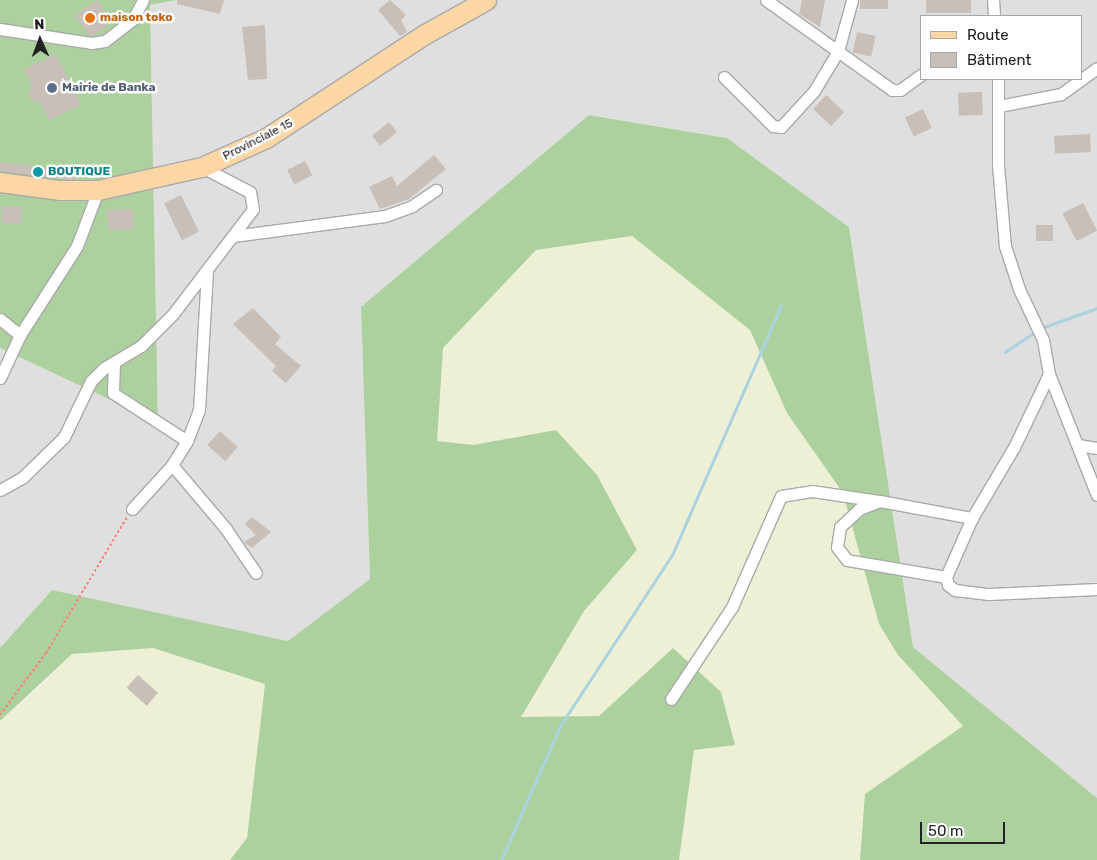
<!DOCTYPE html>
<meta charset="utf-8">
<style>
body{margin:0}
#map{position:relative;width:1097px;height:860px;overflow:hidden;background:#f2efe9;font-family:Rubik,sans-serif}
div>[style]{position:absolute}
.residential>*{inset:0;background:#e0dfdf}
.farmland>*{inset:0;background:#eef0d5}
.forest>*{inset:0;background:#add19e}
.stream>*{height:3px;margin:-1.5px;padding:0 1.5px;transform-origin:1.5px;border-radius:1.5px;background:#aad3df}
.building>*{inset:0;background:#c7bfb8;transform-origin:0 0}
.path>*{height:2px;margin-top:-1px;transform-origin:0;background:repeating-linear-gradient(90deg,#fa8072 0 2.5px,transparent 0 5px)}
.roads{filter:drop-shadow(1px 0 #a9a9a9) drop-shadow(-1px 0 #a9a9a9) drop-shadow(0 1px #a9a9a9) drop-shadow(0 -1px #a9a9a9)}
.minor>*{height:11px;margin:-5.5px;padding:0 5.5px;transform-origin:5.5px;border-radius:5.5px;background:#fff}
.primary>*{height:19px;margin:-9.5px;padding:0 9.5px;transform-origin:9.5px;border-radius:9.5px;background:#fcd6a4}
.dots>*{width:14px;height:14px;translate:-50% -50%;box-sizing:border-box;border:2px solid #fff;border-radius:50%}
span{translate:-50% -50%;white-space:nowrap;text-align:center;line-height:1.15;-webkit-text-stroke:5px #fff;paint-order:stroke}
.food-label{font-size:12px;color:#c56008;font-weight:700}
.left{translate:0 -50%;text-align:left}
.service-label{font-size:12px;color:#4e5e75;font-weight:700}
.street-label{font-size:12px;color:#222}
.culture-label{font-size:12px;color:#0d838f;font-weight:700}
.legend{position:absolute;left:920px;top:15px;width:162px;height:65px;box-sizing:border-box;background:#fff;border:1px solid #a7a7a7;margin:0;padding:6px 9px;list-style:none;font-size:15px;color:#222}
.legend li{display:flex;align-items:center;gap:10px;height:25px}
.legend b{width:25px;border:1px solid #a7a7a7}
.north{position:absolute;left:15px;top:15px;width:50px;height:50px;-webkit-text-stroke:4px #fff;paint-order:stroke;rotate:358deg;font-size:14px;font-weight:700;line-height:20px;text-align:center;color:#222}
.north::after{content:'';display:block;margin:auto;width:18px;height:22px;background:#222;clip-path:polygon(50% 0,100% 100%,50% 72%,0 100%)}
.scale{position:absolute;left:920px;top:822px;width:85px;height:22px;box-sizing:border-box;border:2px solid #222;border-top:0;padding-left:6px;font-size:15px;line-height:18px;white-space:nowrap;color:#222;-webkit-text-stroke:4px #fff;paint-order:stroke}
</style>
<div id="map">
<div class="residential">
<i style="clip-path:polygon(evenodd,177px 0,1097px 0,1097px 798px,913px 647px,849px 227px,727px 138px,590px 115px,361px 307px,370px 579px,289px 641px,52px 590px,0 648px,0 348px,158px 421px,150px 5px,177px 0,921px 16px,1081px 16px,1081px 79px,921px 79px,921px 16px)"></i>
</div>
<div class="farmland">
<i style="clip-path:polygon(632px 236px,750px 330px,787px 413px,843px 493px,879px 624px,898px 655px,964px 727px,865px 794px,860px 860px,679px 860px,694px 750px,735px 744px,721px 692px,673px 648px,599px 716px,521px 718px,584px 611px,637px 550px,597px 475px,556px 430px,473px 445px,437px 441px,443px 348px,536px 250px)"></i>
<i style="clip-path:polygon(153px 648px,265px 684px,247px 838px,230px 860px,0 860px,0 721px,34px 693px,72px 654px)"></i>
</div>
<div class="forest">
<i style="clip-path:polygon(0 0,177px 0,150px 5px,158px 422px,0 348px)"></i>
<i style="clip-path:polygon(589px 115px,727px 138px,849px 227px,913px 647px,1097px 798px,1097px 860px,860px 860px,865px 794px,963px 726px,898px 655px,879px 624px,843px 493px,787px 413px,750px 330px,632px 236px,536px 250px,443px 348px,437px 441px,473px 445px,556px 430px,597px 475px,637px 550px,584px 611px,521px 717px,599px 716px,673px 648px,721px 692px,735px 745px,694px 750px,679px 860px,230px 860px,247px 838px,265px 684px,153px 648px,72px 654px,0 721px,0 648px,52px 590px,288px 641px,370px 579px,361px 307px)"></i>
</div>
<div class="stream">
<i style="left:1041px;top:328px;width:59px;rotate:-19.7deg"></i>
<i style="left:1005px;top:352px;width:37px;rotate:-34deg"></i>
<i style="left:501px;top:860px;width:146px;rotate:-66.2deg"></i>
<i style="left:560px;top:726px;width:204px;rotate:-56.8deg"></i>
<i style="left:672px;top:555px;width:272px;rotate:-66.4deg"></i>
</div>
<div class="building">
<i style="left:97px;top:0;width:27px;height:27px;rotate:56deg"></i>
<i style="clip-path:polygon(177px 0,224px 0,220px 14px,177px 4px)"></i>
<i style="clip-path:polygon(390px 0,406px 15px,401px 20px,407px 32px,400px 36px,378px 10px)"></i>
<i style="clip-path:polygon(802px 0,825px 0,820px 27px,799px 14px)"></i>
<i style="left:860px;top:0;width:28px;height:9px"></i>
<i style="left:926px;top:0;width:45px;height:13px"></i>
<i style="clip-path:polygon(265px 25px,267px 79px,248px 80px,242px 27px)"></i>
<i style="left:857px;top:32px;width:19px;height:21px;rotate:12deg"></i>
<i style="clip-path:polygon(56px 54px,81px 105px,49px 120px,39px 100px,33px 102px,27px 90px,33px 87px,24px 69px)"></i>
<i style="left:982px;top:92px;width:23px;height:24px;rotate:88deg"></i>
<i style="left:826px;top:95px;width:25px;height:19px;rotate:43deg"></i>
<i style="left:923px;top:109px;width:21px;height:20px;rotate:65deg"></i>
<i style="left:389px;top:122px;width:13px;height:22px;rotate:51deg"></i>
<i style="left:1090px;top:134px;width:18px;height:36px;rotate:87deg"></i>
<i style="clip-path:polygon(434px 155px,446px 169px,409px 199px,380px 209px,369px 187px,392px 176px,397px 186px)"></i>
<i style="left:305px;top:161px;width:16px;height:20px;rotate:63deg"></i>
<i style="left:0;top:162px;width:78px;height:9px;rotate:7deg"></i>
<i style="left:181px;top:195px;width:41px;height:19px;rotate:64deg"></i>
<i style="left:1083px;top:203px;width:31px;height:23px;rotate:63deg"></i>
<i style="left:2px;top:206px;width:20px;height:17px;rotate:3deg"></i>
<i style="left:133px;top:209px;width:20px;height:26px;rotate:87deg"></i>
<i style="left:1036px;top:225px;width:17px;height:16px"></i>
<i style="clip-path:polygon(253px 308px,281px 337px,275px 344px,301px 366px,286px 383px,272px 371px,276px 366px,233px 324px)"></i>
<i style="left:220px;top:431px;width:24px;height:19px;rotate:42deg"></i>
<i style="clip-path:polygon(252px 517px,271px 532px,252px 548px,244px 542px,256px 535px,245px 524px)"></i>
<i style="left:138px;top:675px;width:27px;height:17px;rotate:42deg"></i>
</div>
<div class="path">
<i style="left:0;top:715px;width:77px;rotate:-53.4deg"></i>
<i style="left:46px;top:653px;width:158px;rotate:-59.2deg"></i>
</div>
<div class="roads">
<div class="minor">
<i style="left:766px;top:0;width:155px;rotate:35.5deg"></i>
<i style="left:892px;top:90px;width:8px"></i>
<i style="left:900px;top:90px;width:26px;rotate:-36deg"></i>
<i style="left:993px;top:0;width:16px;rotate:86deg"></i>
<i style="left:0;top:29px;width:92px;rotate:8.7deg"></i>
<i style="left:91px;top:43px;width:14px;rotate:-8deg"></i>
<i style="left:105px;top:41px;width:36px;rotate:-38deg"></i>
<i style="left:133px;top:19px;width:21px;rotate:-62deg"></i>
<i style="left:724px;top:77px;width:69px;rotate:45deg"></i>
<i style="left:773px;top:126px;width:8px;rotate:7deg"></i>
<i style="left:781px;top:127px;width:49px;rotate:-47.5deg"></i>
<i style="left:814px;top:91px;width:47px;rotate:-59deg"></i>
<i style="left:838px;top:51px;width:53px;rotate:-74.6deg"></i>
<i style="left:998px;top:79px;width:86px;rotate:90deg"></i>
<i style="left:998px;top:165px;width:81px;rotate:85.1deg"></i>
<i style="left:1005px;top:246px;width:45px;rotate:72deg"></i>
<i style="left:1019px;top:289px;width:56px;rotate:64.8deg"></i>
<i style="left:1043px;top:340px;width:35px;rotate:80deg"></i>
<i style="left:1049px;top:374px;width:130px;rotate:68.4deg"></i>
<i style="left:999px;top:106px;width:63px;rotate:-11deg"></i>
<i style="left:1061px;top:94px;width:44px;rotate:-35.8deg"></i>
<i style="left:233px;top:236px;width:153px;rotate:-7.5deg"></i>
<i style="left:385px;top:216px;width:29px;rotate:-20deg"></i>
<i style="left:412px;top:206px;width:29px;rotate:-34deg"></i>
<i style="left:0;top:319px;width:26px;rotate:39deg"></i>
<i style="left:114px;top:362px;width:31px;rotate:92deg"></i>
<i style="left:113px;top:393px;width:88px;rotate:33deg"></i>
<i style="left:1049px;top:374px;width:81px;rotate:115.6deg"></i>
<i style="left:1014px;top:447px;width:82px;rotate:120.6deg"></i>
<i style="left:972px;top:518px;width:64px;rotate:113.8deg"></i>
<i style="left:946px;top:577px;width:8px;rotate:76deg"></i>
<i style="left:948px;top:585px;width:9px;rotate:36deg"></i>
<i style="left:955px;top:590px;width:34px;rotate:7deg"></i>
<i style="left:989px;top:594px;width:108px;rotate:-2.7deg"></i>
<i style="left:0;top:378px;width:47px;rotate:-65.1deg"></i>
<i style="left:20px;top:335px;width:106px;rotate:-57.4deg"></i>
<i style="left:77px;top:246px;width:60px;rotate:-69.4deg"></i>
<i style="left:1078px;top:445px;width:19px;rotate:9deg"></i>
<i style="left:172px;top:465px;width:84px;rotate:49.8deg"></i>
<i style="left:226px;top:529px;width:53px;rotate:55.7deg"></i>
<i style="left:0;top:490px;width:26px;rotate:-29deg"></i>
<i style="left:23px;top:477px;width:57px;rotate:-44.3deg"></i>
<i style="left:64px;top:437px;width:62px;rotate:-64.3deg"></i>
<i style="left:91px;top:381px;width:18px;rotate:-45deg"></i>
<i style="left:104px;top:368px;width:43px;rotate:-30.7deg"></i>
<i style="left:141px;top:346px;width:45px;rotate:-45deg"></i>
<i style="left:173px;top:314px;width:132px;rotate:-52.7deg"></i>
<i style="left:253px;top:209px;width:17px;rotate:-100deg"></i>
<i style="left:250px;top:192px;width:54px;rotate:-152.5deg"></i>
<i style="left:132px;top:509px;width:59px;rotate:-47.7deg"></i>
<i style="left:172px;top:465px;width:28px;rotate:-58deg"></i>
<i style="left:187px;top:441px;width:33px;rotate:-69deg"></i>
<i style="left:199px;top:410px;width:138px;rotate:-86.7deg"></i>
<i style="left:946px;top:577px;width:100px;rotate:-170.3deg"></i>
<i style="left:847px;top:560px;width:16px;rotate:-128deg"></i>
<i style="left:837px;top:547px;width:20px;rotate:-81deg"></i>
<i style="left:840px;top:527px;width:26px;rotate:-43deg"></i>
<i style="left:859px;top:509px;width:22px;rotate:-21deg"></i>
<i style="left:880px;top:501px;width:94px;rotate:10.5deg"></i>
<i style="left:671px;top:699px;width:110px;rotate:-56.5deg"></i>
<i style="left:732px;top:607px;width:121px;rotate:-66.2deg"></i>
<i style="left:781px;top:496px;width:31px;rotate:-9deg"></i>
<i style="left:812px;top:491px;width:69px;rotate:8.4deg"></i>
</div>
<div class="primary">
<i style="left:0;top:182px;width:61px;rotate:7.6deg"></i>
<i style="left:60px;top:190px;width:38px"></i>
<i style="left:98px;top:190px;width:107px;rotate:-12.5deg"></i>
<i style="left:202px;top:167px;width:70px;rotate:-24.4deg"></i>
<i style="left:266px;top:138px;width:190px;rotate:-33.2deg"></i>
<i style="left:425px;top:34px;width:70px;rotate:-29.1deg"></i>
</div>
</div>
<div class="dots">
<i style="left:90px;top:18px;background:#e8710a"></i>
<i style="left:52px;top:88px;background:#5c6f8a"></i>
<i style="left:38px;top:172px;background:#0f9aa8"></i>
</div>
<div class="food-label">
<span class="left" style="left:100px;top:18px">maison toko</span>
</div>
<div class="service-label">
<span class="left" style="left:62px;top:88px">Mairie de Banka</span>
</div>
<div class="street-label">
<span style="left:258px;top:140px;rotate:-27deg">Provinciale 15</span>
</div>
<div class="culture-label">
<span class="left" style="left:48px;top:172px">BOUTIQUE</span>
</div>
<ul class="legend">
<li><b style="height:6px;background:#fcd6a4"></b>Route</li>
<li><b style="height:14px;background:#c7bfb8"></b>Bâtiment</li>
</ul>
<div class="north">N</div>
<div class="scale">50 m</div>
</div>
